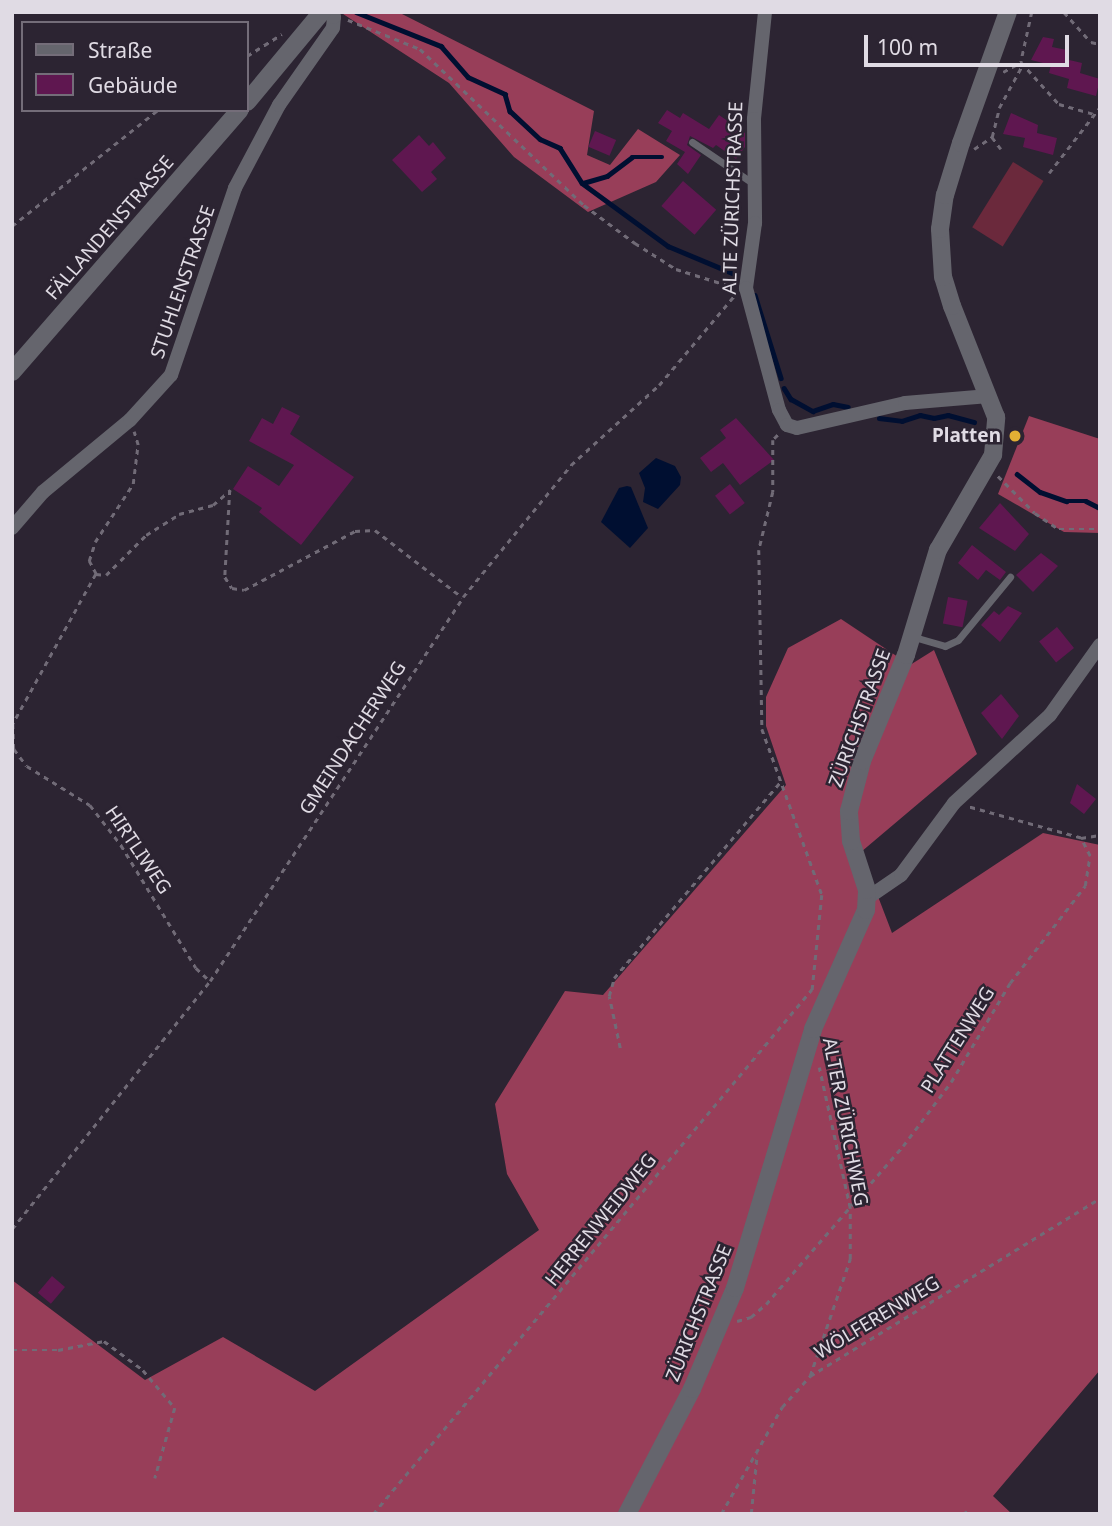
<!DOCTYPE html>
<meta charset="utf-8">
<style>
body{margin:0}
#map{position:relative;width:1112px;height:1526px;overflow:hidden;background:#2c2432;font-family:"Noto Sans",sans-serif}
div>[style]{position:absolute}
.green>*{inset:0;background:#6b293c;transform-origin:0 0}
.forest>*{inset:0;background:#983e59}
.water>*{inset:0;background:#000f31}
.stream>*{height:4.5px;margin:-2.25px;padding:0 2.25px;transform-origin:2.25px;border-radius:2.25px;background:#000f31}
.building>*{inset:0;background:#5f1750;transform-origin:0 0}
.path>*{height:2.5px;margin-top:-1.25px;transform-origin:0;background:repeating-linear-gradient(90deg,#716b77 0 5px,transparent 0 10px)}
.service>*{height:7px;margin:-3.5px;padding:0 3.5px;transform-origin:3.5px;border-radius:3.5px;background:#65656d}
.minor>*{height:14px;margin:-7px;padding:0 7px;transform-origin:7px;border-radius:7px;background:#65656d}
.tertiary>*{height:18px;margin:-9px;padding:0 9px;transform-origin:9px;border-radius:9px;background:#65656d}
.dots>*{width:19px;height:19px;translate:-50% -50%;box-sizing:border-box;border:4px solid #2c2432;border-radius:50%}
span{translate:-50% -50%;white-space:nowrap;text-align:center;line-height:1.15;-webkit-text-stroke:5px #2c2432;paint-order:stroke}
.street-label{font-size:19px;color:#e0dbe4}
.poi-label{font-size:19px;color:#e0dbe4;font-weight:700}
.right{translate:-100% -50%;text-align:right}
.frame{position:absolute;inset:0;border:14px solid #e0dbe4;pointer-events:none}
.legend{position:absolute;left:21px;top:21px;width:228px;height:91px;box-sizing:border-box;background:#2c2432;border:2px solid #746d79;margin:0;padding:9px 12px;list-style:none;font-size:21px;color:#e0dbe4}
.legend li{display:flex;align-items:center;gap:14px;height:35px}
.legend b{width:35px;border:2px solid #746d79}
.scale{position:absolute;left:864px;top:35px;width:205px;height:32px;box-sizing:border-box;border:4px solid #e0dbe4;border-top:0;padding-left:9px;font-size:21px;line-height:24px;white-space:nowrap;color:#e0dbe4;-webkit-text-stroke:5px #2c2432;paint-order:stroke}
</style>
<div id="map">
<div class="green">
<i style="left:1013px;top:162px;width:36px;height:77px;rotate:32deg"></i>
</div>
<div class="forest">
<i style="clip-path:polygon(340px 12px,398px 12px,594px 111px,587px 155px,610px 165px,638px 129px,680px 155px,656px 182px,588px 212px,514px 157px,449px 83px)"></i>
<i style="clip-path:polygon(1029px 416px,1100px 439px,1100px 533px,1064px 532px,998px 494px)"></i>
<i style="clip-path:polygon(841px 619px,910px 665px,934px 650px,977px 754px,861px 852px,892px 933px,1043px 833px,1100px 845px,1100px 1370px,993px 1496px,1012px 1514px,12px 1514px,12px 1280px,145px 1380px,223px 1337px,315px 1391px,539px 1230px,507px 1174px,495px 1104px,565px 991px,603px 995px,786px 785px,766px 726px,766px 697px,788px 648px)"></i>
</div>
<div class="water">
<i style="clip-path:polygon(656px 458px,675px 466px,681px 477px,680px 485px,658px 509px,643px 502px,645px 488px,639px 473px)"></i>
<i style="clip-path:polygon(627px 486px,631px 487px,648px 528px,630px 548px,601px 522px,619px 488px)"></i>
</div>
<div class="stream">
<i style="left:356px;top:12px;width:92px;rotate:21.8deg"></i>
<i style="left:441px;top:46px;width:41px;rotate:48.9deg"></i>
<i style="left:468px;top:77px;width:41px;rotate:24.7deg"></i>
<i style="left:505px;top:94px;width:18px;rotate:74deg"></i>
<i style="left:510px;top:111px;width:41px;rotate:43deg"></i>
<i style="left:540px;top:139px;width:22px;rotate:24deg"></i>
<i style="left:560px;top:148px;width:41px;rotate:57.8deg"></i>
<i style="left:582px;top:183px;width:107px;rotate:36.2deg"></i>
<i style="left:668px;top:246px;width:73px;rotate:22.7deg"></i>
<i style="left:583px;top:183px;width:25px;rotate:-16deg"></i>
<i style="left:607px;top:176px;width:31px;rotate:-37deg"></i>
<i style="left:632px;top:157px;width:30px"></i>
<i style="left:755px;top:295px;width:87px;rotate:72.6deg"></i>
<i style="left:784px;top:388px;width:13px;rotate:58deg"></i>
<i style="left:791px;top:399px;width:25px;rotate:29deg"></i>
<i style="left:813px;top:411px;width:21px;rotate:-19deg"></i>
<i style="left:833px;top:404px;width:15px;rotate:11deg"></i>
<i style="left:879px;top:418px;width:23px;rotate:7deg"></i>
<i style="left:902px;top:421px;width:19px;rotate:-18deg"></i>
<i style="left:920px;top:415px;width:14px;rotate:12deg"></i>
<i style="left:934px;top:418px;width:14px;rotate:-12deg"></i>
<i style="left:948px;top:415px;width:27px;rotate:15deg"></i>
<i style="left:1017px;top:474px;width:29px;rotate:38deg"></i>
<i style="left:1040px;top:492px;width:28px;rotate:19deg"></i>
<i style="left:1066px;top:501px;width:20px"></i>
<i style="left:1086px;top:501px;width:16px;rotate:27deg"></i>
</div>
<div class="building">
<i style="clip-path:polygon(1043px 37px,1054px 39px,1052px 47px,1067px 50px,1065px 59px,1082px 63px,1080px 73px,1100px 79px,1096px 96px,1067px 88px,1069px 79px,1049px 73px,1051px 65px,1031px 60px)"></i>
<i style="clip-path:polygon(667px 110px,680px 118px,683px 113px,709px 129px,719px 115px,745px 133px,745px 147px,736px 159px,716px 145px,713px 148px,690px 136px,687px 145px,701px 155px,688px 174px,677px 164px,685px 152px,666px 141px,672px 131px,658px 123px)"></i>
<i style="clip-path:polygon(1011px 113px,1038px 125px,1037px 133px,1057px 138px,1053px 155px,1023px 147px,1025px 138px,1003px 134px)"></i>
<i style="left:595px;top:131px;width:23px;height:17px;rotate:23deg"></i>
<i style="clip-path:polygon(419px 135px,429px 146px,433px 142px,446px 158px,431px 172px,437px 179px,422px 192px,392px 160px)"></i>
<i style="left:683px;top:181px;width:44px;height:33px;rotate:41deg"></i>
<i style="clip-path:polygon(282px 407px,300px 416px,290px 434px,354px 477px,301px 545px,259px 512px,262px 508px,233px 489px,248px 466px,279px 486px,294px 465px,249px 441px,262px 418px,273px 424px)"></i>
<i style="clip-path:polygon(736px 418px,774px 460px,740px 485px,723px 463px,711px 472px,700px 458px,726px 438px,720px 430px)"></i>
<i style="left:730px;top:484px;width:24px;height:19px;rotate:52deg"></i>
<i style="clip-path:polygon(1000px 503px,1029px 534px,1015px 551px,979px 528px)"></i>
<i style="clip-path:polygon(972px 545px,1006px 572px,1000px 580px,986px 570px,978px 580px,958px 563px)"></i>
<i style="clip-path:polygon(1041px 553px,1058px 566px,1033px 592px,1016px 575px)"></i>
<i style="left:948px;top:597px;width:20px;height:27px;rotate:11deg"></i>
<i style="clip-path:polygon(1008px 606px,1022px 613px,1000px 642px,981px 625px,994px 611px,999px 615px)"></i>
<i style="left:1057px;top:627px;width:27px;height:23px;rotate:51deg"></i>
<i style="clip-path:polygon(1001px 694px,1019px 716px,1002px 739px,981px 713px)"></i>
<i style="clip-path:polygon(1077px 784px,1096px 799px,1084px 814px,1070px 803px)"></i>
<i style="left:52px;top:1276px;width:17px;height:22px;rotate:40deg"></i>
</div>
<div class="path">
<i style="left:1032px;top:12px;width:51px;rotate:102.4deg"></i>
<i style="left:1021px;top:62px;width:57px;rotate:47.9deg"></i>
<i style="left:1059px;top:104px;width:35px;rotate:16deg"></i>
<i style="left:1064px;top:12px;width:40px;rotate:48deg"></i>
<i style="left:1091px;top:42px;width:9px;rotate:13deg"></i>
<i style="left:348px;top:20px;width:78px;rotate:21.9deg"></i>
<i style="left:420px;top:49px;width:226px;rotate:43.6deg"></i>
<i style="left:584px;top:205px;width:64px;rotate:36.7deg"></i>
<i style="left:635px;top:243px;width:49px;rotate:32.4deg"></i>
<i style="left:676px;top:269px;width:60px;rotate:17.5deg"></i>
<i style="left:247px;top:56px;width:41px;rotate:-32.2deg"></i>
<i style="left:1003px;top:72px;width:21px;rotate:-29deg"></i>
<i style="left:992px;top:137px;width:30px;rotate:-76deg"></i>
<i style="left:999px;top:108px;width:50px;rotate:-61.4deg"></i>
<i style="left:974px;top:149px;width:22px;rotate:-34deg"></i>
<i style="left:992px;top:137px;width:15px;rotate:53deg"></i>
<i style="left:1049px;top:173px;width:83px;rotate:-52.3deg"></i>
<i style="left:12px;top:226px;width:186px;rotate:-38.5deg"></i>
<i style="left:778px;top:435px;width:7px;rotate:135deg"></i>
<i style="left:773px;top:440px;width:52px;rotate:90deg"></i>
<i style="left:773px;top:492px;width:60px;rotate:103.6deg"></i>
<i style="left:759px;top:550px;width:179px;rotate:89deg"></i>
<i style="left:762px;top:729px;width:177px;rotate:70.1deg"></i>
<i style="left:822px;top:895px;width:100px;rotate:95.8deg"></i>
<i style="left:998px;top:476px;width:52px;rotate:45deg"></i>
<i style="left:1035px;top:513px;width:29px;rotate:34deg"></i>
<i style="left:1059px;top:529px;width:41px"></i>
<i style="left:96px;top:574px;width:10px;rotate:6deg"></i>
<i style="left:106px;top:575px;width:57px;rotate:-45deg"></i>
<i style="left:146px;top:535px;width:39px;rotate:-32deg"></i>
<i style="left:179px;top:514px;width:35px;rotate:-15deg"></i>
<i style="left:213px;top:505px;width:23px;rotate:-41deg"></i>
<i style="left:230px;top:490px;width:87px;rotate:93.3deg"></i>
<i style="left:225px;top:577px;width:13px;rotate:58deg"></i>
<i style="left:232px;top:588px;width:12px;rotate:9deg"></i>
<i style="left:244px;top:590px;width:126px;rotate:-28deg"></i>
<i style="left:355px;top:531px;width:20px;rotate:-3deg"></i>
<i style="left:375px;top:530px;width:110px;rotate:37.6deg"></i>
<i style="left:96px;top:574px;width:171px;rotate:119deg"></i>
<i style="left:13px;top:724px;width:25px;rotate:88deg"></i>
<i style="left:14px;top:749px;width:21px;rotate:53deg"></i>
<i style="left:27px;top:766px;width:74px;rotate:31.8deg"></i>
<i style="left:90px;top:805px;width:51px;rotate:52.2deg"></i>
<i style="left:121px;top:845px;width:144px;rotate:58.6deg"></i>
<i style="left:196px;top:968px;width:18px;rotate:43deg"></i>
<i style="left:96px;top:574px;width:15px;rotate:-118deg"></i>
<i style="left:89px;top:561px;width:20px;rotate:-72deg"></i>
<i style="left:95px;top:542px;width:69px;rotate:-56.8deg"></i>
<i style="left:133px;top:484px;width:39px;rotate:-83deg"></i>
<i style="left:138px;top:445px;width:14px;rotate:-107deg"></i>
<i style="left:1081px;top:838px;width:19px;rotate:-9deg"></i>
<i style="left:620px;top:1048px;width:53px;rotate:-101.9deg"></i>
<i style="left:609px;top:996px;width:19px;rotate:-74deg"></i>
<i style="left:614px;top:978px;width:257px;rotate:-49.7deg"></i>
<i style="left:12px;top:1229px;width:317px;rotate:-51.4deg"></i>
<i style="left:210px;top:981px;width:460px;rotate:-56.6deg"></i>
<i style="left:463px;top:597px;width:171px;rotate:-50.7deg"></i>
<i style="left:571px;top:465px;width:119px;rotate:-42.3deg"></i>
<i style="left:659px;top:385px;width:116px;rotate:-49.9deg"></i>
<i style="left:737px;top:1321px;width:15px;rotate:-16deg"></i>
<i style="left:751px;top:1317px;width:20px;rotate:-41deg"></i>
<i style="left:766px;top:1304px;width:209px;rotate:-49.1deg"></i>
<i style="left:903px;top:1146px;width:80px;rotate:-53.1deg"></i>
<i style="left:951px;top:1082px;width:115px;rotate:-59.2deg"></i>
<i style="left:1010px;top:983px;width:123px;rotate:-52.3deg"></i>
<i style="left:1085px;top:886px;width:30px;rotate:-81deg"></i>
<i style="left:1090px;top:856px;width:20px;rotate:-117deg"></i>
<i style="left:1081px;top:838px;width:116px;rotate:-164.5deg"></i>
<i style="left:12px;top:1350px;width:46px"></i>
<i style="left:58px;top:1350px;width:47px;rotate:-11.1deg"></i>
<i style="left:104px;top:1341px;width:49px;rotate:36.6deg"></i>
<i style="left:143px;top:1370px;width:50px;rotate:49.9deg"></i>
<i style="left:175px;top:1408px;width:73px;rotate:105.9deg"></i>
<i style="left:810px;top:1376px;width:124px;rotate:-71.1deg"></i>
<i style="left:850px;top:1259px;width:51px;rotate:-90deg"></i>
<i style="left:850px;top:1208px;width:144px;rotate:-102.4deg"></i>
<i style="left:373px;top:1514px;width:684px;rotate:-50.1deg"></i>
<i style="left:721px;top:1514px;width:123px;rotate:-60.3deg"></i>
<i style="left:782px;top:1407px;width:42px;rotate:-47.9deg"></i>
<i style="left:810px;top:1376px;width:340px;rotate:-31.5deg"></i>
<i style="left:751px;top:1514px;width:60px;rotate:-84.3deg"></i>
<i style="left:963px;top:1514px;width:9px;rotate:-36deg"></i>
</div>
<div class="service">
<i style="left:692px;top:142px;width:71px;rotate:34.1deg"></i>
<i style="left:914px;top:637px;width:32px;rotate:16deg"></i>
<i style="left:945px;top:646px;width:14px;rotate:-25deg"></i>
<i style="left:958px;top:640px;width:82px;rotate:-50.5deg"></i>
</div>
<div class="minor">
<i style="left:765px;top:12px;width:108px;rotate:95.9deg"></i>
<i style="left:754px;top:119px;width:104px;rotate:89.4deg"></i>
<i style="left:755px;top:223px;width:66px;rotate:97.9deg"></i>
<i style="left:746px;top:288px;width:126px;rotate:74.9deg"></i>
<i style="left:779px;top:410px;width:17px;rotate:62deg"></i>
<i style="left:787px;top:425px;width:10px;rotate:17deg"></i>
<i style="left:797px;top:428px;width:111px;rotate:-13deg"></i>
<i style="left:905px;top:403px;width:84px;rotate:-4.8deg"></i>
<i style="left:12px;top:528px;width:48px;rotate:-49.3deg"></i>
<i style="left:43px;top:492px;width:113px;rotate:-39.6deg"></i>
<i style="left:130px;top:420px;width:61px;rotate:-47.7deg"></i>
<i style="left:171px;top:375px;width:198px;rotate:-71.1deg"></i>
<i style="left:235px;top:188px;width:94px;rotate:-62.1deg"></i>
<i style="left:279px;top:105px;width:94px;rotate:-55deg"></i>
<i style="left:333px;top:28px;width:11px;rotate:-85deg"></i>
<i style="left:334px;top:17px;width:8px;rotate:-140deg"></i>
<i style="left:866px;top:899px;width:42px;rotate:-34.4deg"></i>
<i style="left:901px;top:875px;width:89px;rotate:-53.6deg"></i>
<i style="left:954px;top:803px;width:130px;rotate:-42.5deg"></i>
<i style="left:1050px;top:715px;width:86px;rotate:-54.5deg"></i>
</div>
<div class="tertiary">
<i style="left:247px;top:102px;width:117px;rotate:-50.2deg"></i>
<i style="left:12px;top:372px;width:347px;rotate:-49deg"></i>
<i style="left:627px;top:1514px;width:141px;rotate:-62.5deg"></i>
<i style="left:692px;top:1389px;width:110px;rotate:-66.9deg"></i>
<i style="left:735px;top:1288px;width:270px;rotate:-73.2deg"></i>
<i style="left:813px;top:1029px;width:130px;rotate:-66deg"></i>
<i style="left:866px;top:910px;width:20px;rotate:-87deg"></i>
<i style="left:867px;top:890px;width:52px;rotate:-108.1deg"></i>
<i style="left:851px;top:841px;width:30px;rotate:-94deg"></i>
<i style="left:849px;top:811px;width:52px;rotate:-75.4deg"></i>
<i style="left:862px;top:761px;width:115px;rotate:-67.5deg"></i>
<i style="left:906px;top:655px;width:110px;rotate:-73.1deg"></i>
<i style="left:938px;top:550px;width:110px;rotate:-59.9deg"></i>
<i style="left:993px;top:455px;width:38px;rotate:-85deg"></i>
<i style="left:996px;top:417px;width:119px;rotate:-111.6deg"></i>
<i style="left:952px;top:306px;width:30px;rotate:-107deg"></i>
<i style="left:943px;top:277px;width:48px;rotate:-93.6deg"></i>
<i style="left:940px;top:229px;width:34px;rotate:-82deg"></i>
<i style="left:945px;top:195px;width:54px;rotate:-72.9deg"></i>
<i style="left:961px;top:143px;width:139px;rotate:-70.3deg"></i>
</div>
<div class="dots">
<i style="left:1015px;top:436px;background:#e2af34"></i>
</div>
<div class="street-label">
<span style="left:733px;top:198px;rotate:-88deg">ALTE ZÜRICHSTRASSE</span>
<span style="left:110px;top:228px;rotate:-49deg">FÄLLANDENSTRASSE</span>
<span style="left:183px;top:282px;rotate:-71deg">STUHLENSTRASSE</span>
<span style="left:860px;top:718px;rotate:-70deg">ZÜRICHSTRASSE</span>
<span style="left:353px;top:738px;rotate:-57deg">GMEINDACHERWEG</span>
<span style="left:138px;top:850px;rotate:56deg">HIRTLIWEG</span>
<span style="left:958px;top:1040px;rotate:-58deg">PLATTENWEG</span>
<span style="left:845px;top:1122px;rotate:79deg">ALTER ZÜRICHWEG</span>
<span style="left:601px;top:1220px;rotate:-51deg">HERRENWEIDWEG</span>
<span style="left:699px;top:1313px;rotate:-68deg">ZÜRICHSTRASSE</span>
<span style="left:877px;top:1318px;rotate:-31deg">WÖLFERENWEG</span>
</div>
<div class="poi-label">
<span class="right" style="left:1001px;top:436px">Platten</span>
</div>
<div class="frame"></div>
<ul class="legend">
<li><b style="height:9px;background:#65656d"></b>Straße</li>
<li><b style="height:19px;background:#5f1750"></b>Gebäude</li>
</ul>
<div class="scale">100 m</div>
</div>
